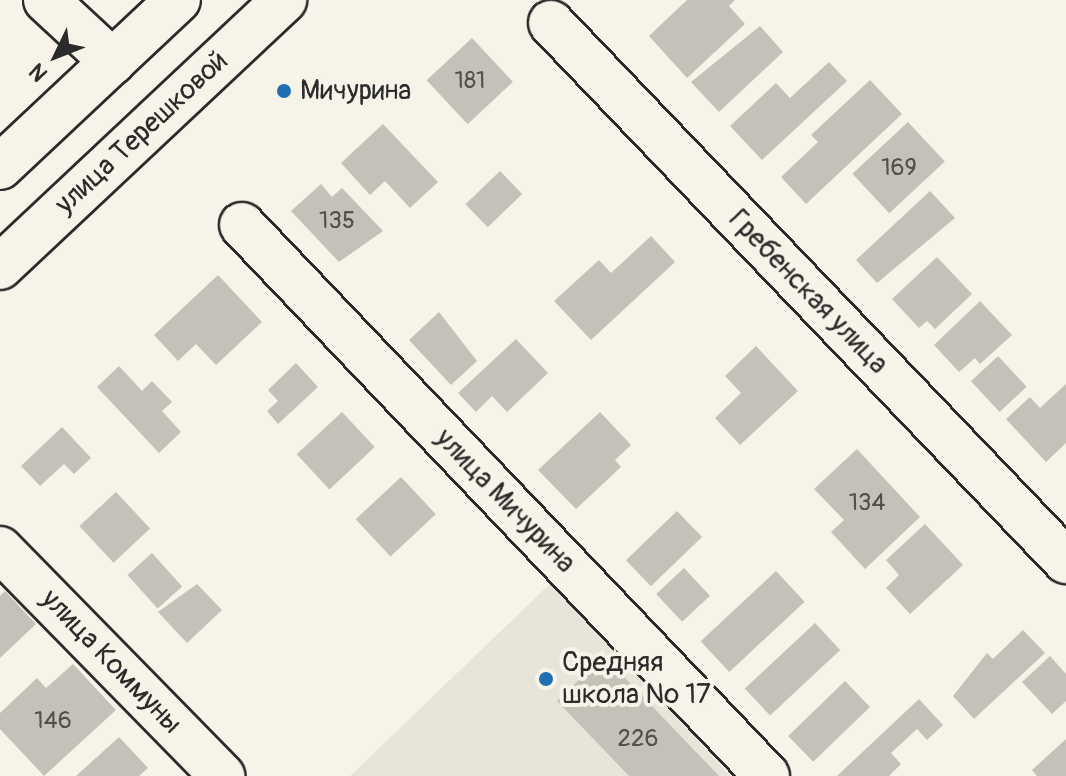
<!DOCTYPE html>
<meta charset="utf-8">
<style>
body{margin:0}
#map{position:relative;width:1066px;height:776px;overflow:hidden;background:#f7f3e8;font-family:Pangolin,sans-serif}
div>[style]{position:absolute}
.built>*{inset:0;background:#e8e4da}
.building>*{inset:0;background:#c4c1b9;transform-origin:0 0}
.roads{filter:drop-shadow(2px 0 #2b2b2b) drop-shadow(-2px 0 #2b2b2b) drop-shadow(0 2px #2b2b2b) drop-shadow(0 -2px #2b2b2b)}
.minor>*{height:44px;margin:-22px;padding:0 22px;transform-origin:22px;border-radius:22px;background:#f7f3e8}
.major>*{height:44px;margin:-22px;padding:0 22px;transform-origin:22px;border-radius:22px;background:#f7f3e8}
.dots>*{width:22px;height:22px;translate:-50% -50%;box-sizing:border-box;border:4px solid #f7f3e8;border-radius:50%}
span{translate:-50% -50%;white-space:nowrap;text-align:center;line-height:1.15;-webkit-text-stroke:8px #f7f3e8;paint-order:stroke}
.number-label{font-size:24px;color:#51504e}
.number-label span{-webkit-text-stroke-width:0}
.poi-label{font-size:28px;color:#2b2b2b}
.left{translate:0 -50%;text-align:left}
.street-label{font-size:28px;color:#2b2b2b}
.north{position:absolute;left:16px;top:16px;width:80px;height:80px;-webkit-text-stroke:6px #f7f3e8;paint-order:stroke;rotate:227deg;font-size:22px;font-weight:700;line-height:32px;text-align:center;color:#2b2b2b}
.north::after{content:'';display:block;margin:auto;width:28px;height:36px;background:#2b2b2b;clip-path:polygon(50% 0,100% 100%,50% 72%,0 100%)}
</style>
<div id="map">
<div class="built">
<i style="clip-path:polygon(552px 582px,731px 776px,350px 776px)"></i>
</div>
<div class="building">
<i style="clip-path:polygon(687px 0,735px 0,729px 6px,745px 24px,687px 78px,649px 36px)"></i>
<i style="clip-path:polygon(760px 26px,783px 52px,719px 112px,691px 82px)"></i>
<i style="left:472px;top:38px;width:60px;height:62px;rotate:47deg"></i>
<i style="clip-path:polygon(829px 62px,847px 81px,762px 160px,730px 126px,776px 83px,790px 98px)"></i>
<i style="clip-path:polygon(870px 80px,902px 114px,806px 204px,781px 177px,818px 142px,811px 135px)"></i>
<i style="left:908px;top:122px;width:54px;height:76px;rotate:47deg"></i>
<i style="clip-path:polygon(383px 124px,438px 182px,410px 208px,385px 181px,370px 195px,341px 163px)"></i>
<i style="left:500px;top:171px;width:32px;height:48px;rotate:46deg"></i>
<i style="clip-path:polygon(321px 184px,332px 197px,342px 188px,383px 231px,339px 262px,291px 211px)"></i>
<i style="clip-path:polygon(930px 191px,955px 218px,877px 283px,856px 260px)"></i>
<i style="clip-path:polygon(651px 236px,675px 262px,591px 340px,554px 301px,599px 260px,611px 273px)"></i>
<i style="clip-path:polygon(937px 257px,972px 294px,935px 329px,927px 321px,919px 328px,892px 299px)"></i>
<i style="clip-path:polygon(218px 275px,262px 322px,216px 365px,196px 344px,178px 361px,154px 335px)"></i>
<i style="clip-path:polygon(980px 301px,1012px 335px,980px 364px,975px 358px,959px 372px,934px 345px)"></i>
<i style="clip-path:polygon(439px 312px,477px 361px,451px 385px,409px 340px)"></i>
<i style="clip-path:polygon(516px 339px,548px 373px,507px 412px,492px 396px,476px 412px,458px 393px)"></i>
<i style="clip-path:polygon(756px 346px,798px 391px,740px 445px,715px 418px,741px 393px,725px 376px)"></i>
<i style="left:998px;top:356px;width:42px;height:37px;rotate:47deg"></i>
<i style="clip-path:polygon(296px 363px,318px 387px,278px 424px,267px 411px,278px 401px,268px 390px)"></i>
<i style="clip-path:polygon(119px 366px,142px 391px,152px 381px,172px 402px,162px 411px,181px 432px,159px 453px,97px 387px)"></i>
<i style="clip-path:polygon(1066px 384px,1066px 443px,1046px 462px,1006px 419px,1030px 397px,1040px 408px)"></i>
<i style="left:342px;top:412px;width:48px;height:62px;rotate:47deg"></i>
<i style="clip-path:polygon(600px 412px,631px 445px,615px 460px,621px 467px,576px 509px,538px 470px)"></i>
<i style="clip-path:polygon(62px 427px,91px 458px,74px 474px,64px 464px,40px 486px,21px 466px)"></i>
<i style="clip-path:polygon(857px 449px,920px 517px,865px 569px,831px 532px,844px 520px,814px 489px)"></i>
<i style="left:401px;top:477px;width:51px;height:62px;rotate:47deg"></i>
<i style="left:116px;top:492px;width:50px;height:50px;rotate:47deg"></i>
<i style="left:677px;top:511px;width:36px;height:71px;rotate:46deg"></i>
<i style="clip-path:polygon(925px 524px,963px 565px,910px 614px,886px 588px,899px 575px,886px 560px)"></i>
<i style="left:152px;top:553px;width:45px;height:33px;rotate:48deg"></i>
<i style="left:684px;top:568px;width:38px;height:38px;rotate:47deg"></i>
<i style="left:776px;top:571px;width:42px;height:103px;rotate:47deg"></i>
<i style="clip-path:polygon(197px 584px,222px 610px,187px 643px,158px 612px)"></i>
<i style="clip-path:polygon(5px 591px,36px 624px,0 658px,0 596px)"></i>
<i style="left:815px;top:623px;width:37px;height:96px;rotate:47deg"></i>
<i style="clip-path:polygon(1023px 630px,1045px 653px,974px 719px,953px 696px,987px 653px,993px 659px)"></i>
<i style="clip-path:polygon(604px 656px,719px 776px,629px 776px,557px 701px)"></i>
<i style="clip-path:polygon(1050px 656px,1066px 674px,1066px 701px,1052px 714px,1022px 682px)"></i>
<i style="clip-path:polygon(73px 664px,116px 710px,44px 776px,0 729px,0 713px,37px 678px,46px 688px)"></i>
<i style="left:845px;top:681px;width:36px;height:79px;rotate:46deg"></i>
<i style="clip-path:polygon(919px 699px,943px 725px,927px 740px,917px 729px,891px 753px,901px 764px,889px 776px,837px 776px)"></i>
<i style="clip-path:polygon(119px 737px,148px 768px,139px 776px,76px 776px)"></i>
<i style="clip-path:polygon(1066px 739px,1066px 776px,1037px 776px,1032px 770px)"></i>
</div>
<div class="roads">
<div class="minor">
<i style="left:46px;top:0;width:91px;rotate:42.8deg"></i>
<i style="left:551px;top:23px;width:745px;rotate:46.25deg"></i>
<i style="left:242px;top:225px;width:761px;rotate:46.38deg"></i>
<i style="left:0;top:549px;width:318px;rotate:45.6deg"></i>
</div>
<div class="major">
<i style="left:0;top:167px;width:244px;rotate:-43.2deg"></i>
<i style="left:0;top:267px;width:390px;rotate:-43.2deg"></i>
</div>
</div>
<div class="dots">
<i style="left:284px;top:91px;background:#1f6fb2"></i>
<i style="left:546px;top:679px;background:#1f6fb2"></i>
</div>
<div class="number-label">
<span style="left:470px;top:81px">181</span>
<span style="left:899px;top:168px">169</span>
<span style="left:337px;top:221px">135</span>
<span style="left:867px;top:503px">134</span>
<span style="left:53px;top:721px">146</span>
<span style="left:638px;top:739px">226</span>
</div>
<div class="poi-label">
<span class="left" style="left:300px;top:91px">Мичурина</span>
<span class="left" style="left:562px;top:679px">Средняя<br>школа № 17</span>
</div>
<div class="street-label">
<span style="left:142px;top:133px;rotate:-43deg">улица Терешковой</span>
<span style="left:808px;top:292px;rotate:46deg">Гребенская улица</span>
<span style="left:505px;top:501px;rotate:46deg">улица Мичурина</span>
<span style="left:111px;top:662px;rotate:46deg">улица Коммуны</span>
</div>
<div class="north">N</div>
</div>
